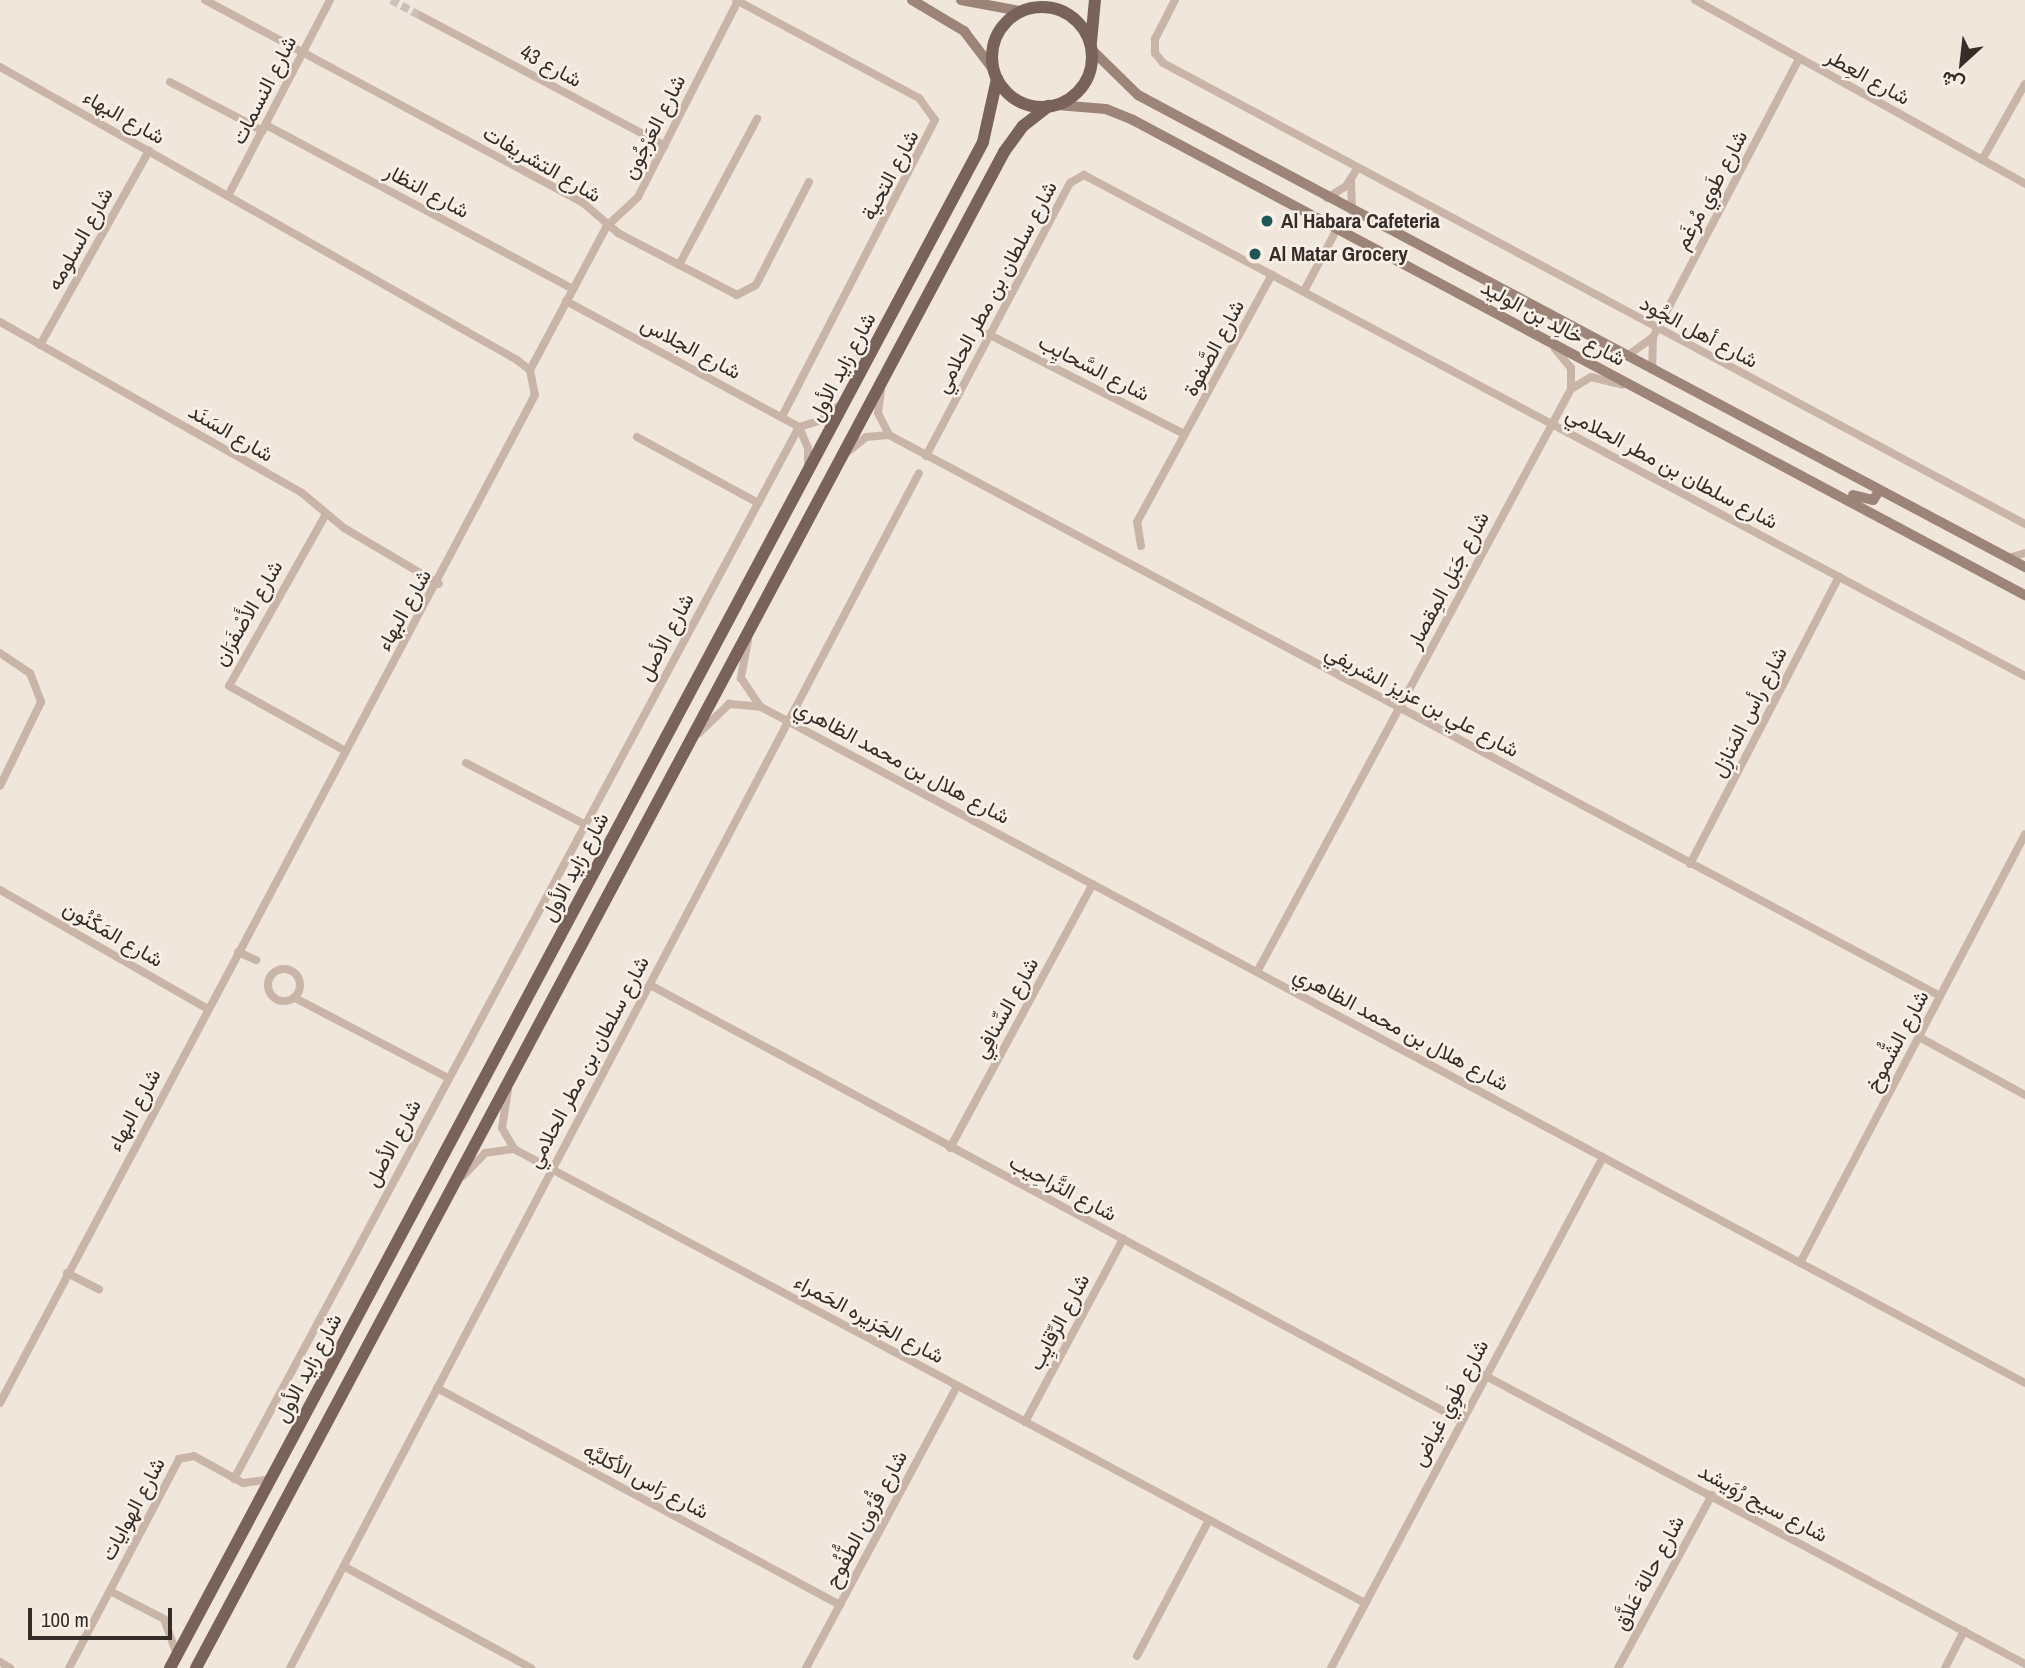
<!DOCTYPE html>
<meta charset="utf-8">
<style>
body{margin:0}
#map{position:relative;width:2025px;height:1668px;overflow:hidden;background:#f1e6dc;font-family:"Archivo Narrow",Vazirmatn,sans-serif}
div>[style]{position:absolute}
.street-tunnel>*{height:8px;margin-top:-4px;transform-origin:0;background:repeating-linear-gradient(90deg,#ccc1b8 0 8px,transparent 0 12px)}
.street>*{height:8px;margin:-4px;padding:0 4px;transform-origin:4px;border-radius:4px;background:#c9b5a8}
.street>.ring{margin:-4px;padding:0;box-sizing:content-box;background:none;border:8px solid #c9b5a8;border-radius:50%}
.secondary>*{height:10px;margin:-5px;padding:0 5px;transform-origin:5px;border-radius:5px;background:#9d8479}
.primary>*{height:12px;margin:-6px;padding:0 6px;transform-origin:6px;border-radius:6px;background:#78625a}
.primary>.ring{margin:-6px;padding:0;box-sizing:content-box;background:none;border:12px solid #78625a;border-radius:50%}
.dots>*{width:19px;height:19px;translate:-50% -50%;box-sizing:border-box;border:4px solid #f9f0e8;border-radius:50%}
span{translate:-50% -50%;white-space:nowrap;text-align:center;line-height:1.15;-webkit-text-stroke:5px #f9f0e8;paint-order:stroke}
.street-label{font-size:21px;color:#362c28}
.poi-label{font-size:21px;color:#362c28;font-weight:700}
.left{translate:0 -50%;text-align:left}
.north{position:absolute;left:1927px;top:28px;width:70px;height:70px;-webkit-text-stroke:5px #f9f0e8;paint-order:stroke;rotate:207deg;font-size:19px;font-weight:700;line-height:28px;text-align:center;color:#362c28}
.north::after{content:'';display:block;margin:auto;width:24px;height:32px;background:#362c28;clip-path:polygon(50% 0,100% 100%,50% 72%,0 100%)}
.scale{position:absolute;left:28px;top:1608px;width:144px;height:32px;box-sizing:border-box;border:4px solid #362c28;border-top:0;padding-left:9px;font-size:21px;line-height:24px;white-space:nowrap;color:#362c28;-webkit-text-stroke:5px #f9f0e8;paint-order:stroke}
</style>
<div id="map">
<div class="street-tunnel">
<i style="left:391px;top:0;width:34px;rotate:28deg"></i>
</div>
<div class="street">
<i style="left:205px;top:0;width:428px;rotate:28.2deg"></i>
<i style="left:582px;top:202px;width:48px;rotate:40.7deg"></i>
<i style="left:618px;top:233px;width:134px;rotate:27.5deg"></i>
<i style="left:737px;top:295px;width:21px;rotate:-28deg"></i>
<i style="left:756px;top:285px;width:116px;rotate:-62.8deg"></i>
<i style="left:736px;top:0;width:208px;rotate:28.2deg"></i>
<i style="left:919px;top:98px;width:27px;rotate:54deg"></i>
<i style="left:935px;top:120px;width:334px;rotate:117.3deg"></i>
<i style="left:1175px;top:0;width:44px;rotate:117.1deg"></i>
<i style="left:1155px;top:39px;width:14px;rotate:90deg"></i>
<i style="left:1155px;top:53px;width:13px;rotate:51deg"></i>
<i style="left:1163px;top:63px;width:978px;rotate:28.14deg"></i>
<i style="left:1695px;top:0;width:378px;rotate:29.1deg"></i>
<i style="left:421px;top:16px;width:276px;rotate:28deg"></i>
<i style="left:0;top:67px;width:594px;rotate:29.54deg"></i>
<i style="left:517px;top:360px;width:16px;rotate:38deg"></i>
<i style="left:530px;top:370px;width:25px;rotate:79deg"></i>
<i style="left:535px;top:395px;width:1141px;rotate:117.96deg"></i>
<i style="left:170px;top:82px;width:105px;rotate:27.8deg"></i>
<i style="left:266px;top:125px;width:348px;rotate:28.1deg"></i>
<i style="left:1982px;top:160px;width:87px;rotate:-60.5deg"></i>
<i style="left:1351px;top:181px;width:30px;rotate:88deg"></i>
<i style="left:228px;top:196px;width:221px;rotate:-62.5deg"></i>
<i style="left:1327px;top:198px;width:22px;rotate:-32deg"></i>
<i style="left:1346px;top:186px;width:20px;rotate:-57deg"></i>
<i style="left:679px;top:265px;width:166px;rotate:-61.9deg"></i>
<i style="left:1304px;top:291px;width:70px;rotate:-62deg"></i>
<i style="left:566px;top:301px;width:265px;rotate:28.4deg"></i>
<i style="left:799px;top:427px;width:23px;rotate:67deg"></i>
<i style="left:808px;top:448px;width:17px;rotate:90deg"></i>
<i style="left:0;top:322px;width:347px;rotate:29.5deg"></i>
<i style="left:302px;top:493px;width:55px;rotate:39.8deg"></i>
<i style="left:344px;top:528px;width:110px;rotate:30.5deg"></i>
<i style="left:988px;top:334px;width:220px;rotate:27deg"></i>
<i style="left:40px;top:345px;width:223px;rotate:-60.7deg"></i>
<i style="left:1555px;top:349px;width:25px;rotate:50deg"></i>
<i style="left:1571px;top:368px;width:21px;rotate:90deg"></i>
<i style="left:1627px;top:356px;width:32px;rotate:-36deg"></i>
<i style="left:1652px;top:369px;width:32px;rotate:-88deg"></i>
<i style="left:1653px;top:337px;width:314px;rotate:-62.3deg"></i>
<i style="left:530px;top:370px;width:163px;rotate:-61.9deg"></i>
<i style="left:607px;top:226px;width:42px;rotate:-43.1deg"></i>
<i style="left:638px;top:197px;width:220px;rotate:-63deg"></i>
<i style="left:881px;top:391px;width:22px;rotate:98deg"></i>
<i style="left:878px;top:413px;width:25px;rotate:63deg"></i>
<i style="left:889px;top:435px;width:1191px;rotate:28.09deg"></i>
<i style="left:799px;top:427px;width:21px;rotate:-17deg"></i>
<i style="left:819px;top:421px;width:25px;rotate:-37deg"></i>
<i style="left:637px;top:437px;width:138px;rotate:28.6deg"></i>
<i style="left:849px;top:451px;width:22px;rotate:-39deg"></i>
<i style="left:866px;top:437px;width:23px;rotate:-5deg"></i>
<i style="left:926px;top:456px;width:309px;rotate:-62.2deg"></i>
<i style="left:1070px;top:183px;width:16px;rotate:-30deg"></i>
<i style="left:1084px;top:175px;width:1066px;rotate:28.03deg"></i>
<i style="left:326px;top:514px;width:197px;rotate:119.4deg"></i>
<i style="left:229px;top:686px;width:134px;rotate:29.1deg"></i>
<i style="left:1141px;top:546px;width:24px;rotate:-99deg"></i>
<i style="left:1137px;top:522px;width:282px;rotate:-61.4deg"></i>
<i style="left:2008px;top:558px;width:18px;rotate:-16deg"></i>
<i style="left:748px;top:641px;width:38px;rotate:101deg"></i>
<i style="left:741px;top:678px;width:32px;rotate:56deg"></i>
<i style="left:0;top:653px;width:36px;rotate:34deg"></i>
<i style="left:30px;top:673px;width:31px;rotate:69deg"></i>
<i style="left:41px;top:702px;width:93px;rotate:116deg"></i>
<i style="left:699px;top:733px;width:42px;rotate:-44deg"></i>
<i style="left:729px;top:704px;width:32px;rotate:5deg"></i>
<i style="left:761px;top:707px;width:1433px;rotate:28.14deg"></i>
<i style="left:466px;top:763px;width:133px;rotate:27.3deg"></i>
<i style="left:1690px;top:864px;width:324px;rotate:-62.6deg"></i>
<i style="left:0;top:890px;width:240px;rotate:29.8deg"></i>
<i style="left:238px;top:952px;width:20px;rotate:24deg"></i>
<i class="ring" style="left:268px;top:969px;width:24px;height:24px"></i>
<i style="left:1257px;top:972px;width:662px;rotate:-61.69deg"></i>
<i style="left:1571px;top:389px;width:23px;rotate:-31deg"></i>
<i style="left:1591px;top:377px;width:32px;rotate:14deg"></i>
<i style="left:650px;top:985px;width:919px;rotate:28.24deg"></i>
<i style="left:297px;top:999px;width:170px;rotate:27.6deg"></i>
<i style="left:1919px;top:1037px;width:121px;rotate:28.7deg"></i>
<i style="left:508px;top:1090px;width:38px;rotate:99deg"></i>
<i style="left:502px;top:1128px;width:24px;rotate:60deg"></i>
<i style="left:950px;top:1148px;width:300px;rotate:-61.6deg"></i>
<i style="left:463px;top:1176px;width:32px;rotate:-46deg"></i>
<i style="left:485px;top:1153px;width:29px;rotate:-8deg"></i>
<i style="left:514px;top:1149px;width:965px;rotate:28.08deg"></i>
<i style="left:1800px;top:1263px;width:484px;rotate:-62.3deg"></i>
<i style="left:67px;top:1273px;width:36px;rotate:27deg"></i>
<i style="left:1484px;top:1375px;width:613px;rotate:28.11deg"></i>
<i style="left:437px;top:1388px;width:458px;rotate:28.3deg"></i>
<i style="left:1025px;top:1422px;width:208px;rotate:-61.8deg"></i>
<i style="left:234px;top:1479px;width:1194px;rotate:-61.76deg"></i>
<i style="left:345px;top:1567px;width:212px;rotate:28.5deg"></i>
<i style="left:110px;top:1591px;width:61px;rotate:27.4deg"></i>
<i style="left:164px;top:1619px;width:37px;rotate:70deg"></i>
<i style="left:1137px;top:1656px;width:154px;rotate:-62.1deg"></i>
<i style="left:0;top:1662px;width:12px;rotate:31deg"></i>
<i style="left:69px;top:1668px;width:236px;rotate:-62.2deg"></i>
<i style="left:179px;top:1459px;width:15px;rotate:-11deg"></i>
<i style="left:194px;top:1456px;width:56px;rotate:28.9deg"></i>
<i style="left:243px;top:1483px;width:27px;rotate:-8deg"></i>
<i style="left:290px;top:1668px;width:1350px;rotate:-62.24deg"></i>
<i style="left:806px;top:1668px;width:320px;rotate:-61.8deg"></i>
<i style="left:1331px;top:1668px;width:579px;rotate:-61.97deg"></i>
<i style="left:1618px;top:1668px;width:197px;rotate:-61.5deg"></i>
<i style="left:1945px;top:1668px;width:42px;rotate:-62.8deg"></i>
</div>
<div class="secondary">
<i style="left:912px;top:0;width:61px;rotate:30.8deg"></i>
<i style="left:964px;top:31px;width:48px;rotate:52.7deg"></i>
<i style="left:961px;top:0;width:60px;rotate:10.6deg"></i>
<i style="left:1092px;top:50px;width:64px;rotate:44.4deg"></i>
<i style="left:1138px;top:95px;width:1005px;rotate:28.02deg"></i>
<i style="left:1057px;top:105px;width:49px;rotate:4.7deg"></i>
<i style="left:1106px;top:109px;width:29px;rotate:22deg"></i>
<i style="left:1133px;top:120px;width:1011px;rotate:28.04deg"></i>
<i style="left:1853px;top:495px;width:21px;rotate:14deg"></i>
<i style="left:1873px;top:500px;width:12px;rotate:-55deg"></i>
</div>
<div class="primary">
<i class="ring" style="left:992px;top:7px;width:88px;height:88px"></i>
<i style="left:1091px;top:42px;width:42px;rotate:-84.6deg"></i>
<i style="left:170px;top:1668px;width:1729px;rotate:-61.95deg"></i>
<i style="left:983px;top:142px;width:65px;rotate:-77.5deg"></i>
<i style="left:196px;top:1668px;width:1718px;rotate:-61.94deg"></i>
<i style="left:1004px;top:152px;width:32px;rotate:-54deg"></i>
<i style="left:1023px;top:126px;width:33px;rotate:-38deg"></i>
</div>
<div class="dots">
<i style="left:1267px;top:221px;background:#1f5657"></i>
<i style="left:1255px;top:254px;background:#1f5657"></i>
</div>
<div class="street-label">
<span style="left:551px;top:66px;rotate:28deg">شارع 43</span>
<span style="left:1868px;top:77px;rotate:29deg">شارع العِطر</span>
<span style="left:264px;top:90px;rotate:-63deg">شارع النسمات</span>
<span style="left:124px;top:117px;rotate:29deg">شارع البهاء</span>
<span style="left:654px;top:127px;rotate:-63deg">شارع العَرْجُون</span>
<span style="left:542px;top:164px;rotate:30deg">شارع التشريفات</span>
<span style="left:890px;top:175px;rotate:-62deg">شارع التحية</span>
<span style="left:1711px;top:190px;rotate:-62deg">شارع طَوي مُرغَم</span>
<span style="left:427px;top:191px;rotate:28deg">شارع النظار</span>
<span style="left:80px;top:239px;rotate:-61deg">شارع السلومه</span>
<span style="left:996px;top:287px;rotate:-62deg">شارع سلطان بن مطر الحلامي</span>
<span style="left:1553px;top:323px;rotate:28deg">شارع خالِد بن الوليد</span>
<span style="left:1699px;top:332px;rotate:28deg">شارع أهل الجُود</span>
<span style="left:691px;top:348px;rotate:28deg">شارع الجلاس</span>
<span style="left:1214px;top:348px;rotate:-62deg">شارع الصَّفوة</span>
<span style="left:842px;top:367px;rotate:-62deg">شارع زايد الأول</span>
<span style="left:1094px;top:368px;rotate:27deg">شارع السَّحايِب</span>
<span style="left:231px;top:433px;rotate:30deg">شارع السَنَد</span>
<span style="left:1672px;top:468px;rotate:28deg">شارع سلطان بن مطر الحلامي</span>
<span style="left:1448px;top:580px;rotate:-62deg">شارع جَبَل المِقصار</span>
<span style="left:404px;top:610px;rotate:-61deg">شارع البهاء</span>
<span style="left:248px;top:613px;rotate:-60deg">شارع الأَصْفَرَان</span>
<span style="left:666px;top:637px;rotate:-62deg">شارع الأصل</span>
<span style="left:1422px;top:701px;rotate:28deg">شارع علي بن عزيز الشريفي</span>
<span style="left:1749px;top:712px;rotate:-63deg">شارع رأس المَنازِل</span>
<span style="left:902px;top:762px;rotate:28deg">شارع هلال بن محمد الظاهري</span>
<span style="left:575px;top:867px;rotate:-62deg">شارع زايد الأول</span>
<span style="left:113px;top:934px;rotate:30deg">شارع المَكْنُون</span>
<span style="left:1006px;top:1008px;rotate:-61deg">شارع السِّنافِي</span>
<span style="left:1401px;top:1029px;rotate:28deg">شارع هلال بن محمد الظاهري</span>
<span style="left:1897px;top:1041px;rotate:-62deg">شارع الشُّموخ</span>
<span style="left:588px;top:1062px;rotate:-62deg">شارع سلطان بن مطر الحلامي</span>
<span style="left:134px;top:1110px;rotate:-62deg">شارع البهاء</span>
<span style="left:393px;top:1143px;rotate:-62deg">شارع الأصل</span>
<span style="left:1063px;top:1188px;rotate:28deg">شارع التَّراحِيب</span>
<span style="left:869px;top:1319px;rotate:28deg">شارع الجَزيره الحَمراء</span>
<span style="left:1059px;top:1322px;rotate:-62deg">شارع الرِّقايِب</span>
<span style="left:308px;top:1368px;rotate:-62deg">شارع زايد الأول</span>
<span style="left:1450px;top:1403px;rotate:-62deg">شارع طَوِي غياض</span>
<span style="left:646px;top:1481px;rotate:28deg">شارع رَاس الأكليَّه</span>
<span style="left:1763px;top:1503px;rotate:28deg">شارع سيح رُوَيشد</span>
<span style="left:133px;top:1509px;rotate:-62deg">شارع الهوايات</span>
<span style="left:866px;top:1519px;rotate:-62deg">شارع قُرُون الطُّفُوح</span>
<span style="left:1649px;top:1573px;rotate:-62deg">شارع حالة عَلاَّق</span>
</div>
<div class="poi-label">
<span class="left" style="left:1281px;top:221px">Al Habara Cafeteria</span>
<span class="left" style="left:1269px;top:254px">Al Matar Grocery</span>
</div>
<div class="north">ش</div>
<div class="scale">100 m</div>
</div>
